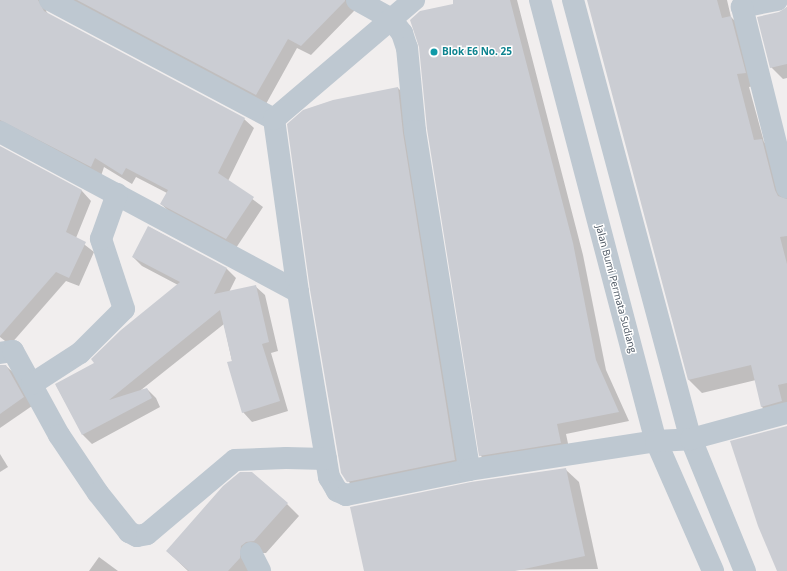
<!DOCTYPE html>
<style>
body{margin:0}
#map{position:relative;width:787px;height:571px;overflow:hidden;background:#f1eeee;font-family:"Open Sans",sans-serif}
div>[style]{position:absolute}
.shadow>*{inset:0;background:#0003}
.building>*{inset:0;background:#cbcdd3}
.street>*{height:22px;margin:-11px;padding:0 11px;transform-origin:11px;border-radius:11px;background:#bec8d1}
.dots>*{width:11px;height:11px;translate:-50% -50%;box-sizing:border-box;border:2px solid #fff;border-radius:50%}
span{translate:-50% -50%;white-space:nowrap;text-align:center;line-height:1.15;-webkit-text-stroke:3px #fff;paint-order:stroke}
.culture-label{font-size:10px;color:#0d838f;font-weight:700}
.left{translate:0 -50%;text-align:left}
.street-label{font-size:10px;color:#46515d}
</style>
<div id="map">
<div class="shadow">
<i style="clip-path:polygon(0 0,52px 0,46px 11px,49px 15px,244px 119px,254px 128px,228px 181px,263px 207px,236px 248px,171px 213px,161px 204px,167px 193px,136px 177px,132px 184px,104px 167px,101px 176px,0 136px)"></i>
<i style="clip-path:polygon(70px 0,359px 0,354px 11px,311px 55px,297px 48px,266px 104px)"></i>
<i style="clip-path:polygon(454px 0,517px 0,583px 255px,606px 370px,629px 421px,566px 434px,570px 453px,490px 465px,480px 455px)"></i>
<i style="clip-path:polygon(588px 0,727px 0,731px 17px,744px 30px,758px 85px,749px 87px,764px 142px,775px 153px,787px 196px,787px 416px,775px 420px,762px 407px,756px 380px,702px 393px,689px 380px)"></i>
<i style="clip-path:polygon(787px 7px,787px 78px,783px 79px,771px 67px,780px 13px)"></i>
<i style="clip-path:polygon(398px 88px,412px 102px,469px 474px,363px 496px,348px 481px)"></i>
<i style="clip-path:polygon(0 147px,82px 191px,91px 201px,76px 238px,94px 252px,79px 286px,66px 281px,10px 345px,0 337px)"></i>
<i style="clip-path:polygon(149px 227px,227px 269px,236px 278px,229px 292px,255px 286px,265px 295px,278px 351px,271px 353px,288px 411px,252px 422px,243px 412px,224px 324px,141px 390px,147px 389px,156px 398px,160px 407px,92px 444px,83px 435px,56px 385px,96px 363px,178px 285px,142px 266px,133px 257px)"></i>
<i style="clip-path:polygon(0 366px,6px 366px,15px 374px,32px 406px,0 428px)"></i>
<i style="clip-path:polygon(0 454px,8px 467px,0 472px)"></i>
<i style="clip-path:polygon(565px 469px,579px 482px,598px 569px,365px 571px)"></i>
<i style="clip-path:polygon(287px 504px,299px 516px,266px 553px,258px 553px,250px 571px,188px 571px,167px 551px)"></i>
<i style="clip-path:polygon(99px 557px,118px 571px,89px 571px)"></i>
</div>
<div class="building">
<i style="clip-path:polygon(0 0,38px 0,44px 11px,245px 118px,218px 173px,254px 197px,226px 239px,160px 204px,168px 190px,126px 168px,122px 175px,95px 158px,91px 167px,0 120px)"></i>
<i style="clip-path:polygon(77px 0,345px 0,345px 1px,301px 46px,288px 39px,256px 95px)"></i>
<i style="clip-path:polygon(453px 0,510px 0,573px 243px,596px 360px,619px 412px,557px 424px,561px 443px,479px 456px,427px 129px,419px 47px,410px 20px,420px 11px,453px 4px)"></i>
<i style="clip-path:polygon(587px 0,717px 0,722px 18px,731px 16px,746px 73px,737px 74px,754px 140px,762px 139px,775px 190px,778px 196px,787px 199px,787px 236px,780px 237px,787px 264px,787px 383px,778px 385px,782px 401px,761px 407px,751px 365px,688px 380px)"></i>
<i style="clip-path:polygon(787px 7px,787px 64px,770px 68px,757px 17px,779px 12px)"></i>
<i style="clip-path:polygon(398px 87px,403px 133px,455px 460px,347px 482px,341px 473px,310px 290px,287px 124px,303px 110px,333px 100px)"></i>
<i style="clip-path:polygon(0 146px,82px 190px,66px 232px,86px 242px,69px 278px,56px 272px,0 336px)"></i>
<i style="clip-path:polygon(148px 226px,227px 268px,214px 294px,256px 285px,269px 342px,262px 344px,280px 401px,242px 413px,227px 362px,232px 361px,220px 310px,109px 400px,147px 388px,152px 398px,82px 435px,55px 384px,94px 363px,91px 359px,121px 330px,180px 282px,132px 257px)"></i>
<i style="clip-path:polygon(0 365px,6px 365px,24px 397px,0 414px)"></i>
<i style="clip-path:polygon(787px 426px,787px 571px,777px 571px,758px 526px,730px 441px)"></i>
<i style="clip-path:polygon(566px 468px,585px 556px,515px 571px,364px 571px,350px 507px,471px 482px)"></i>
<i style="clip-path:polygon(240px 472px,252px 472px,288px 503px,254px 541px,246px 542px,241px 546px,240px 558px,228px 571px,189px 571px,166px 551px,223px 486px)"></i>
</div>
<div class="street">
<i style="left:50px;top:0;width:254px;rotate:28deg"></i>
<i style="left:357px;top:0;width:39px;rotate:29deg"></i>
<i style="left:391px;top:19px;width:18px;rotate:52deg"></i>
<i style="left:402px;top:33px;width:16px;rotate:72deg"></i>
<i style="left:407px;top:48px;width:83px;rotate:84.5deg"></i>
<i style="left:415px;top:131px;width:343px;rotate:80.9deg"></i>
<i style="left:540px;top:0;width:456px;rotate:75.3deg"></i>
<i style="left:656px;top:441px;width:142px;rotate:66.3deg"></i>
<i style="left:573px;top:0;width:455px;rotate:75deg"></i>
<i style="left:691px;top:439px;width:143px;rotate:67.8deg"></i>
<i style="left:777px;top:0;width:36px;rotate:169deg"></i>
<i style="left:742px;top:7px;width:186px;rotate:76deg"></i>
<i style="left:0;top:132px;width:338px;rotate:28.2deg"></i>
<i style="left:298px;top:292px;width:175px;rotate:-97.9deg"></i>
<i style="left:274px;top:119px;width:184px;rotate:-40.4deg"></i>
<i style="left:298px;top:292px;width:188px;rotate:80.5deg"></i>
<i style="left:329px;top:477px;width:16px;rotate:60deg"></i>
<i style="left:337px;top:491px;width:10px;rotate:24deg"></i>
<i style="left:346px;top:495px;width:126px;rotate:-11.5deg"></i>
<i style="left:469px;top:470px;width:189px;rotate:-8.8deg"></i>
<i style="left:656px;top:441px;width:35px;rotate:-3deg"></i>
<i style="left:691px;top:439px;width:99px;rotate:-15.2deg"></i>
<i style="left:0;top:353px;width:13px;rotate:-9deg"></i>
<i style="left:13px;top:351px;width:96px;rotate:61.3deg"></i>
<i style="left:59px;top:435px;width:70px;rotate:56.1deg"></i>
<i style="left:98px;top:493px;width:50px;rotate:51.5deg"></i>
<i style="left:129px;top:532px;width:9px;rotate:27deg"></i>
<i style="left:137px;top:536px;width:10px;rotate:-11deg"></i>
<i style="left:147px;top:534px;width:115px;rotate:-40.1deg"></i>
<i style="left:235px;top:460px;width:51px;rotate:-2.2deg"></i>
<i style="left:286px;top:458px;width:40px;rotate:1.4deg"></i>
<i style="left:32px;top:384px;width:57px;rotate:-32.9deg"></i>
<i style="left:80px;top:353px;width:62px;rotate:-45deg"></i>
<i style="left:124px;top:309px;width:74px;rotate:-108.2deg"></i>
<i style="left:101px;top:239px;width:48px;rotate:-70.4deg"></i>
<i style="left:251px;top:553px;width:20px;rotate:63deg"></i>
</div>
<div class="dots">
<i style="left:434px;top:52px;background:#0f9aa8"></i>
</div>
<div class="culture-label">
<span class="left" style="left:442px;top:52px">Blok E6 No. 25</span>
</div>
<div class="street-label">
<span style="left:616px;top:289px;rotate:75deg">Jalan Bumi Permata Sudiang</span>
</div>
</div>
